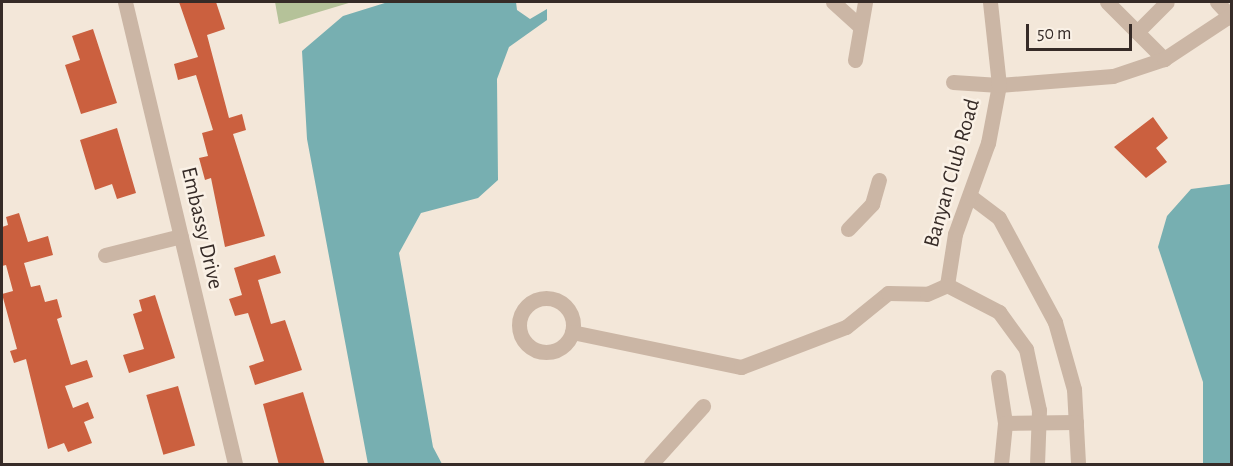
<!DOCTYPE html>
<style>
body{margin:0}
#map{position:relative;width:1233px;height:466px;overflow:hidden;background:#f3e7d9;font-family:"Alegreya Sans",sans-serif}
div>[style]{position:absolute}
.green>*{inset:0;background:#b5c299}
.water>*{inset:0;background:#77afb1}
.building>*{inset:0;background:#cb603f;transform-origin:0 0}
.minor>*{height:15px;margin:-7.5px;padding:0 7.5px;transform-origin:7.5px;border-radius:7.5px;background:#cbb6a5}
.minor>.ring{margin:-7.5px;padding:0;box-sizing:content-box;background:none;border:15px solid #cbb6a5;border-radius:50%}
span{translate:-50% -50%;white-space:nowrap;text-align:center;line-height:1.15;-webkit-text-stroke:5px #faf1e6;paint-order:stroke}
.street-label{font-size:22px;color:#362b27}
.frame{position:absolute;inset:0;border:3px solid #362b27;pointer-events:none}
.scale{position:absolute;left:1026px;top:24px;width:106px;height:27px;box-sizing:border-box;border:3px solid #362b27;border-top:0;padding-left:8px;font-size:18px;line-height:21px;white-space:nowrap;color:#362b27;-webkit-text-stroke:4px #faf1e6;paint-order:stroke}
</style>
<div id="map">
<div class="green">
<i style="clip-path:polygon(275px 2px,352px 2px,279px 24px)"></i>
</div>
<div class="water">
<i style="clip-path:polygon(388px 2px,516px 2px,517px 10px,530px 19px,547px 9px,547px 20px,509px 47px,497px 79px,498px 180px,478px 198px,421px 213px,399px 253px,433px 447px,442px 464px,368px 464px,307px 139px,302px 51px,343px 16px)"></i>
<i style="clip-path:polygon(1230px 184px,1231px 464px,1203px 464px,1203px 382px,1158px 247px,1167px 216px,1191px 189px)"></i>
</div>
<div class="building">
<i style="clip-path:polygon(179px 2px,216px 2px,225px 29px,207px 35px,229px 118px,242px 114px,246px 130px,233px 134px,265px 236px,225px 247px,211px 178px,205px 180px,199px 158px,208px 156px,202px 133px,213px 130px,196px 75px,178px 80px,174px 64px,198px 57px)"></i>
<i style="clip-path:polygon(93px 29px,117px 103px,81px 114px,65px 65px,80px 60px,72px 36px)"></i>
<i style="clip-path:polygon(1153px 117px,1168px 138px,1156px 148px,1167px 162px,1146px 178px,1114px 147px)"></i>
<i style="clip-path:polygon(117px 128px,136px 193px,117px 199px,112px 184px,95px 190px,80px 140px)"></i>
<i style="clip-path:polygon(19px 213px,28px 242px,48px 236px,53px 255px,24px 263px,31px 287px,40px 285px,45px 302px,57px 299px,62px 317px,57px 319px,71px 365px,87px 360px,93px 377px,65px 386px,73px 408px,88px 402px,94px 418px,84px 422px,92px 443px,68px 452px,64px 443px,48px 449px,26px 359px,14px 363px,10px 351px,17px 349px,2px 294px,13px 291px,6px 265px,2px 266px,2px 227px,8px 225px,6px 217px)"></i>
<i style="clip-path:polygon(275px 255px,281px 273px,258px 280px,271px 324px,285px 320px,302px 370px,255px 385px,249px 366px,264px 361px,248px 313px,235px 316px,229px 299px,242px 295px,234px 268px)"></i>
<i style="clip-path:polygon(155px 295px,175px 358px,129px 373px,123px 355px,144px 349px,133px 314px,142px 311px,139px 300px)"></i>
<i style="left:178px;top:386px;width:62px;height:33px;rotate:74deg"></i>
<i style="clip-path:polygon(303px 392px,325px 465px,279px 465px,263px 404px)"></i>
</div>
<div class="minor">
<i style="left:125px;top:2px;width:475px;rotate:76.6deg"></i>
<i style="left:833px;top:2px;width:36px;rotate:42deg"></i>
<i style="left:1107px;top:2px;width:81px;rotate:45deg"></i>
<i style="left:1217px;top:2px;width:22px;rotate:47deg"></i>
<i style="left:1137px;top:32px;width:42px;rotate:-45deg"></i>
<i style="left:855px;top:60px;width:59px;rotate:-80.2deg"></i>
<i style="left:953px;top:82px;width:46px;rotate:3.7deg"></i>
<i style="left:999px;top:85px;width:114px;rotate:-4.5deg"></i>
<i style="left:1113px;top:76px;width:54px;rotate:-18.4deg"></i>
<i style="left:1164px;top:59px;width:82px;rotate:-33.5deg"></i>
<i style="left:970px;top:196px;width:36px;rotate:37deg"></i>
<i style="left:999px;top:218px;width:118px;rotate:61.7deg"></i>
<i style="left:1055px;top:322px;width:70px;rotate:74.2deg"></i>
<i style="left:1074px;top:389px;width:75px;rotate:86.9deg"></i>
<i style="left:848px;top:229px;width:35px;rotate:-46deg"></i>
<i style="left:872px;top:204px;width:25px;rotate:-74deg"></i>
<i style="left:105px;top:255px;width:78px;rotate:-14deg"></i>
<i style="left:947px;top:285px;width:52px;rotate:-81.1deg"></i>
<i style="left:955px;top:234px;width:97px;rotate:-70.1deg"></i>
<i style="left:988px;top:143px;width:59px;rotate:-79.3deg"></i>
<i style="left:999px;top:85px;width:83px;rotate:-96.2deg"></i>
<i style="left:947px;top:285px;width:59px;rotate:27.4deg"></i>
<i style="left:999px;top:312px;width:46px;rotate:53.9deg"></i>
<i style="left:1026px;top:349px;width:62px;rotate:78deg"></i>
<i style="left:1039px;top:410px;width:54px;rotate:92.1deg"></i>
<i class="ring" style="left:519px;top:298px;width:39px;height:39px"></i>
<i style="left:572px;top:332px;width:173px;rotate:11.7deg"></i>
<i style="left:741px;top:367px;width:112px;rotate:-20.9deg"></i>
<i style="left:846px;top:327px;width:54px;rotate:-39deg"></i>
<i style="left:888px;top:293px;width:39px;rotate:1deg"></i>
<i style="left:927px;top:294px;width:22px;rotate:-24deg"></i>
<i style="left:998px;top:377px;width:47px;rotate:81.3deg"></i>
<i style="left:651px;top:464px;width:78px;rotate:-48.1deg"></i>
<i style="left:1001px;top:464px;width:41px;rotate:-84.4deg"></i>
<i style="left:1005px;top:423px;width:71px;rotate:-0.8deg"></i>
</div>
<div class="street-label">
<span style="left:952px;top:173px;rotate:-74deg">Banyan Club Road</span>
<span style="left:202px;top:228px;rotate:77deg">Embassy Drive</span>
</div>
<div class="frame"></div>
<div class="scale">50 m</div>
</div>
